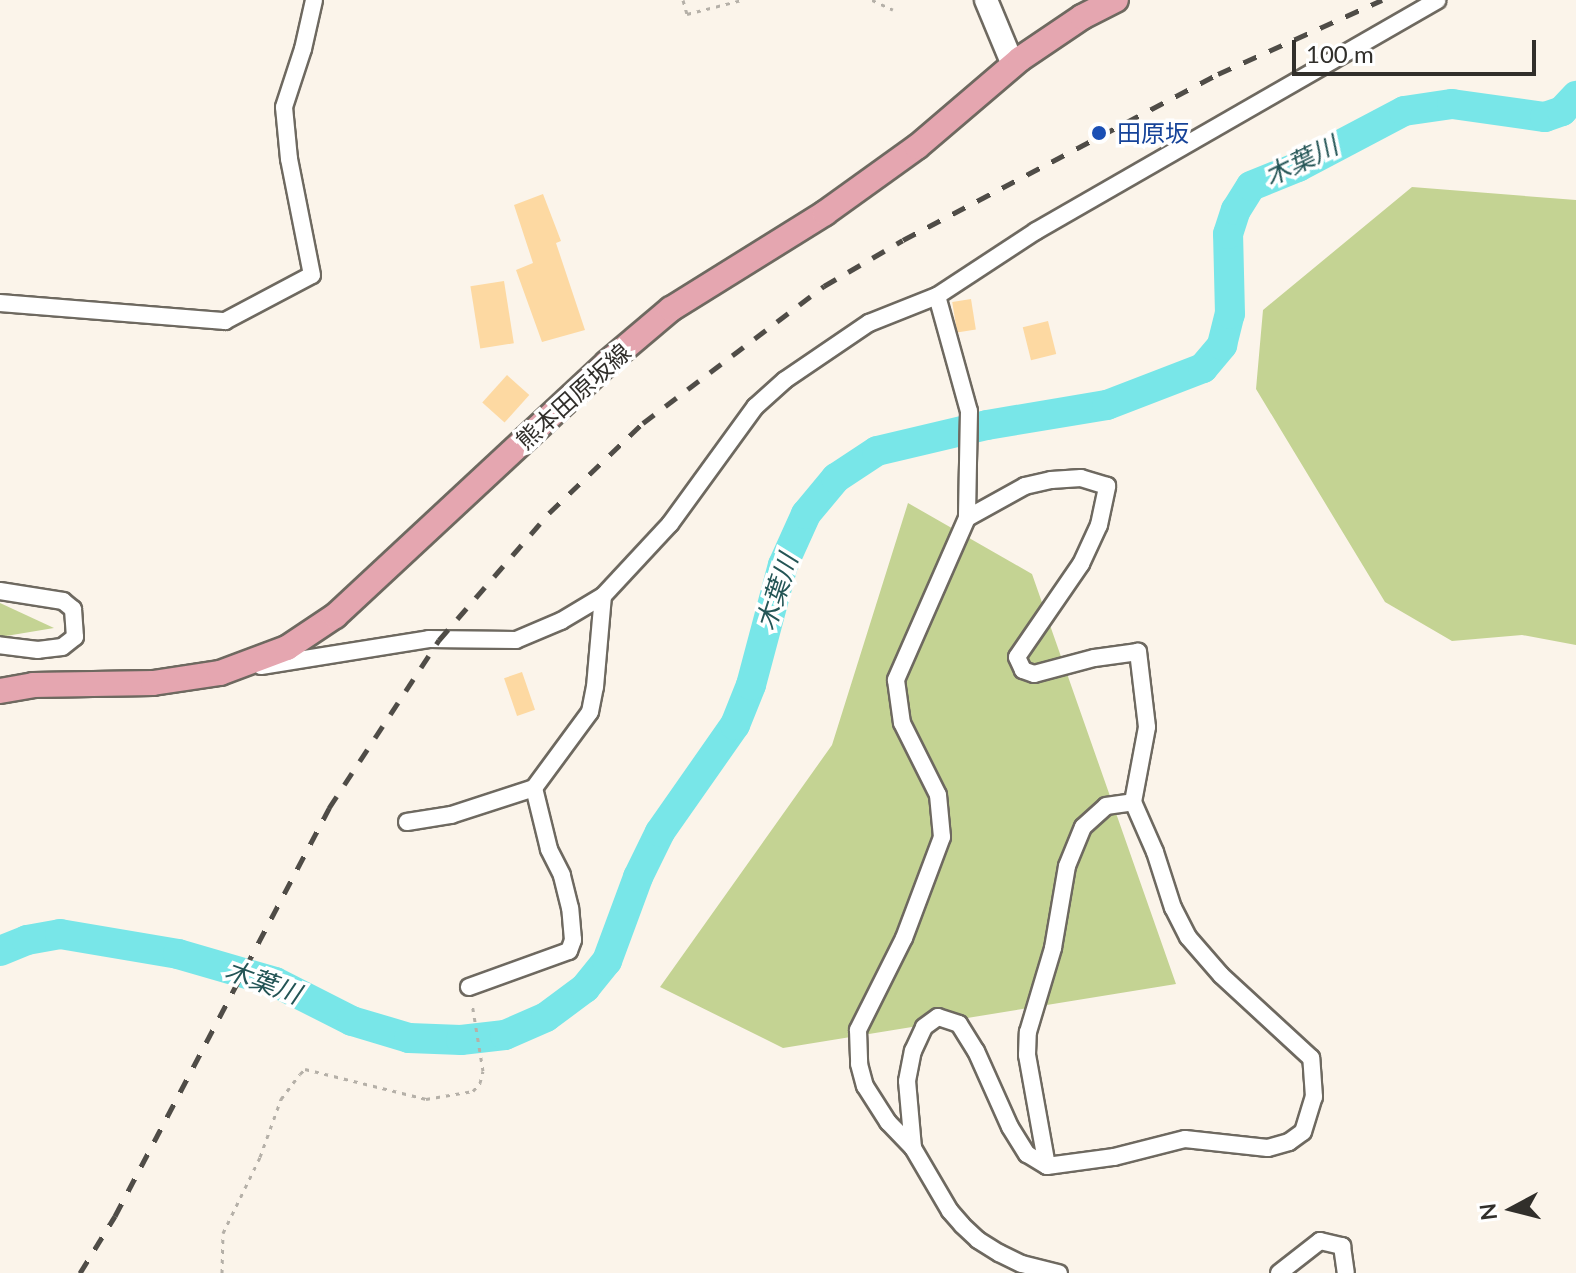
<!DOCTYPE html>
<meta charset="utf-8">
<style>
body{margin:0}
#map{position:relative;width:1576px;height:1273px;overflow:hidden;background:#fbf4ea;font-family:Lato,"Noto Sans JP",sans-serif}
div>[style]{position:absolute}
.green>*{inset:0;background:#c4d393}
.river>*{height:30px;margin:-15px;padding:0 15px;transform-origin:15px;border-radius:15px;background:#78e6e8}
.building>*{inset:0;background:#fdd9a2;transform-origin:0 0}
.path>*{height:3px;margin-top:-1.5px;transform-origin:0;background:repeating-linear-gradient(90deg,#b5b0a8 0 4px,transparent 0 10px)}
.roads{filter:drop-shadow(2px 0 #6e6960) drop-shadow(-2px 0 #6e6960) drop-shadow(0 2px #6e6960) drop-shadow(0 -2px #6e6960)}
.street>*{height:16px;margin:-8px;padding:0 8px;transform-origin:8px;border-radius:8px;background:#fff}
.secondary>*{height:22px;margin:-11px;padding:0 11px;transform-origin:11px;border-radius:11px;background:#fff}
.primary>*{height:24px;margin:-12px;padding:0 12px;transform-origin:12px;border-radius:12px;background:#e5a6b0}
.rail>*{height:5px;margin-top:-2.5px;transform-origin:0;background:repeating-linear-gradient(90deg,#4f4c47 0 14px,transparent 0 28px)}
.dots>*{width:22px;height:22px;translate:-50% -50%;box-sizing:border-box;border:4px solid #fff;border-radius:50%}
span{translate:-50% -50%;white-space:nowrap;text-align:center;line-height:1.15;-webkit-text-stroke:7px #fff;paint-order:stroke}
.transit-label{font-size:24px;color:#164399}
.left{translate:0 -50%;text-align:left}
.street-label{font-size:24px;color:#312f2b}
.water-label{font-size:26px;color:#245556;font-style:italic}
.north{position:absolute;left:1472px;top:1169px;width:80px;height:80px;-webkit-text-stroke:6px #fff;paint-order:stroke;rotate:263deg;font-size:22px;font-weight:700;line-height:32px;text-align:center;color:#312f2b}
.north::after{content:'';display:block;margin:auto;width:28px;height:36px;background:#312f2b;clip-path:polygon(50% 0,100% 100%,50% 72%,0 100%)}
.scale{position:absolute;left:1292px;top:40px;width:244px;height:36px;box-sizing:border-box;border:4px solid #312f2b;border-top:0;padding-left:10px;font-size:24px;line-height:28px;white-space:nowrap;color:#312f2b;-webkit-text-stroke:6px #fff;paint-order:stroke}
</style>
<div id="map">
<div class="green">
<i style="clip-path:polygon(1412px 187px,1576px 200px,1576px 645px,1522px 635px,1452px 641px,1385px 602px,1256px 389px,1263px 310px)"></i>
<i style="clip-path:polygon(908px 503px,1032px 574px,1176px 984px,783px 1048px,660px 987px,832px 745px)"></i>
<i style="clip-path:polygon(0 603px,54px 628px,0 637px)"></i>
</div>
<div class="river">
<i style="left:0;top:951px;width:29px;rotate:-22deg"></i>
<i style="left:27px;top:940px;width:34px;rotate:-10deg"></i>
<i style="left:60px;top:934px;width:120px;rotate:9.6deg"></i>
<i style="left:178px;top:954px;width:101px;rotate:16.1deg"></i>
<i style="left:275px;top:982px;width:86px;rotate:26.9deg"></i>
<i style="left:352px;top:1021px;width:59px;rotate:16.6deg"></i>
<i style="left:409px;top:1038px;width:52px;rotate:2.2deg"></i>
<i style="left:461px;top:1040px;width:44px;rotate:-6.5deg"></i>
<i style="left:505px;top:1035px;width:45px;rotate:-23.7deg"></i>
<i style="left:546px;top:1017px;width:49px;rotate:-36.6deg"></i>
<i style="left:585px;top:988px;width:35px;rotate:-51deg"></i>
<i style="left:607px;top:961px;width:90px;rotate:-69.7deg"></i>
<i style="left:638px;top:877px;width:50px;rotate:-63.9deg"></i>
<i style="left:660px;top:832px;width:131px;rotate:-55deg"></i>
<i style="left:735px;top:725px;width:43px;rotate:-68.2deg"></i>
<i style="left:751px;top:685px;width:124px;rotate:-75.1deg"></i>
<i style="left:783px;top:565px;width:56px;rotate:-65.7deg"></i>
<i style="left:806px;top:514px;width:47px;rotate:-50.2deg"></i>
<i style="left:836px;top:478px;width:49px;rotate:-33.4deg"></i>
<i style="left:877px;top:451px;width:113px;rotate:-13.3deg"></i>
<i style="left:987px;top:425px;width:122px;rotate:-9.5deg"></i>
<i style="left:1107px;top:405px;width:103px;rotate:-21.1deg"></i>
<i style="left:1203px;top:368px;width:30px;rotate:-50deg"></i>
<i style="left:1222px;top:345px;width:32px;rotate:-76deg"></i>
<i style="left:1230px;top:314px;width:80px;rotate:-91.4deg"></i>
<i style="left:1228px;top:234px;width:25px;rotate:-72deg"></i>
<i style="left:1236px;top:210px;width:28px;rotate:-58deg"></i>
<i style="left:1251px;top:186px;width:51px;rotate:-22deg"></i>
<i style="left:1298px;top:167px;width:120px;rotate:-27.8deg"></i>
<i style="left:1404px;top:111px;width:49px;rotate:-8.3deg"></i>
<i style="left:1452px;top:104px;width:94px;rotate:8deg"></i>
<i style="left:1545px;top:117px;width:18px;rotate:-19deg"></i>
<i style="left:1562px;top:111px;width:21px;rotate:-47deg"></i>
</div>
<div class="building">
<i style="clip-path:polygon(543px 194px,561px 241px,556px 243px,585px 330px,542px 342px,516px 270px,533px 263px,514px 205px)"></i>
<i style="left:504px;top:281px;width:63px;height:34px;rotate:81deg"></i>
<i style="left:971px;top:299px;width:31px;height:19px;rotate:81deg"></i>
<i style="left:1048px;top:321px;width:34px;height:26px;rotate:76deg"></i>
<i style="left:507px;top:375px;width:30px;height:37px;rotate:42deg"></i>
<i style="left:522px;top:672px;width:40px;height:19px;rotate:71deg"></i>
</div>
<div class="path">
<i style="left:683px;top:0;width:15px;rotate:74deg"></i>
<i style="left:687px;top:14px;width:57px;rotate:-14.3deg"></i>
<i style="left:872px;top:0;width:23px;rotate:25deg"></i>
<i style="left:222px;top:1273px;width:40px;rotate:-88.6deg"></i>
<i style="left:223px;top:1233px;width:85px;rotate:-64deg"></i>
<i style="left:260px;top:1157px;width:62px;rotate:-70.1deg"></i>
<i style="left:281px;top:1099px;width:31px;rotate:-53deg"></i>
<i style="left:300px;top:1074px;width:7px;rotate:-45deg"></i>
<i style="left:305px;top:1069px;width:125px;rotate:13.9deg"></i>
<i style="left:426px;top:1099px;width:48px;rotate:-9.7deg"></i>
<i style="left:473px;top:1091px;width:11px;rotate:-49deg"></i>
<i style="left:480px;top:1083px;width:12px;rotate:-76deg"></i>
<i style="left:483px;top:1071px;width:69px;rotate:-99.2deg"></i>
</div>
<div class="roads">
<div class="street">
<i style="left:937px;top:296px;width:119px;rotate:74.5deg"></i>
<i style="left:969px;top:411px;width:107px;rotate:91.1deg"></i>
<i style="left:967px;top:518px;width:177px;rotate:113.7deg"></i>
<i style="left:896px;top:680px;width:43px;rotate:82.1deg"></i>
<i style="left:902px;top:723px;width:80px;rotate:63.4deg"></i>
<i style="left:938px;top:795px;width:42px;rotate:84.6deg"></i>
<i style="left:942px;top:837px;width:108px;rotate:110.6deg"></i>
<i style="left:904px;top:938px;width:103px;rotate:116.6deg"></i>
<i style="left:858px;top:1030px;width:34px;rotate:88deg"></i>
<i style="left:859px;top:1064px;width:23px;rotate:75deg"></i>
<i style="left:865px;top:1086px;width:43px;rotate:57.4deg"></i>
<i style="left:888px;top:1122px;width:36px;rotate:46deg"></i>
<i style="left:913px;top:1148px;width:73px;rotate:59.6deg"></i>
<i style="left:950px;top:1211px;width:18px;rotate:49deg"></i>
<i style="left:962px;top:1225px;width:22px;rotate:43deg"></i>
<i style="left:978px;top:1240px;width:25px;rotate:32deg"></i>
<i style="left:999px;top:1253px;width:25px;rotate:26deg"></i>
<i style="left:1022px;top:1264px;width:38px;rotate:14deg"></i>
<i style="left:0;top:303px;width:226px;rotate:4.6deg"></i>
<i style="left:225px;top:321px;width:98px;rotate:-27.9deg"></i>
<i style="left:312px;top:275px;width:118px;rotate:-101.2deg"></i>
<i style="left:289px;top:159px;width:52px;rotate:-95.5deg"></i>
<i style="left:284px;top:107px;width:61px;rotate:-71.9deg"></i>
<i style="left:303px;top:49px;width:50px;rotate:-77.3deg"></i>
<i style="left:0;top:591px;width:64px;rotate:9deg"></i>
<i style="left:63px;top:601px;width:13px;rotate:39deg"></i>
<i style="left:73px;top:609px;width:28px;rotate:86deg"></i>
<i style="left:75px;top:637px;width:16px;rotate:142deg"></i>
<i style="left:62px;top:647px;width:24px;rotate:173deg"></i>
<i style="left:38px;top:650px;width:38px;rotate:-173deg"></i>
<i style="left:261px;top:666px;width:170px;rotate:-9.1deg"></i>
<i style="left:429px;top:639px;width:87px;rotate:0.7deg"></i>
<i style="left:516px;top:640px;width:49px;rotate:-22.9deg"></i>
<i style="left:561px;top:621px;width:49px;rotate:-30.8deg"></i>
<i style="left:603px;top:596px;width:98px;rotate:-47.1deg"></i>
<i style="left:670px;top:524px;width:145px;rotate:-54deg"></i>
<i style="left:755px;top:407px;width:40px;rotate:-42deg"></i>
<i style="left:785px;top:380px;width:102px;rotate:-34.2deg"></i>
<i style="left:869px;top:323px;width:73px;rotate:-21.7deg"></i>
<i style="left:937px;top:296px;width:118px;rotate:-33.3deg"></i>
<i style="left:1036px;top:231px;width:463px;rotate:-29.9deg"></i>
<i style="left:407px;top:822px;width:45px;rotate:-9deg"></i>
<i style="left:451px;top:815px;width:87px;rotate:-18deg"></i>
<i style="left:534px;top:788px;width:94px;rotate:-53.6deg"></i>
<i style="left:590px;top:712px;width:25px;rotate:-79deg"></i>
<i style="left:595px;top:687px;width:91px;rotate:-85deg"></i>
<i style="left:469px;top:987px;width:106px;rotate:-19.8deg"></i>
<i style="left:569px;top:951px;width:12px;rotate:-70deg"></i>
<i style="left:573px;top:940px;width:32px;rotate:-95deg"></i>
<i style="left:570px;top:908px;width:34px;rotate:-104deg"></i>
<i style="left:562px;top:875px;width:29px;rotate:-117deg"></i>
<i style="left:549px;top:849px;width:63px;rotate:-103.8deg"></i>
<i style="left:913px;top:1148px;width:67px;rotate:-95.1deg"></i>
<i style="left:907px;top:1081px;width:31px;rotate:-79deg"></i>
<i style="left:913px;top:1051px;width:26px;rotate:-65deg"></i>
<i style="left:924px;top:1027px;width:17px;rotate:-36deg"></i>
<i style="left:938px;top:1017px;width:22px;rotate:18deg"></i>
<i style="left:959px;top:1024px;width:32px;rotate:58deg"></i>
<i style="left:976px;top:1051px;width:83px;rotate:65.9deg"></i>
<i style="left:1010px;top:1127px;width:32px;rotate:58deg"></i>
<i style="left:1027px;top:1154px;width:23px;rotate:31deg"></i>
<i style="left:1047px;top:1166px;width:68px;rotate:-7.7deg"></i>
<i style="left:1114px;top:1157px;width:73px;rotate:-14.2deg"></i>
<i style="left:1185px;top:1139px;width:83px;rotate:6.2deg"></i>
<i style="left:1268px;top:1148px;width:22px;rotate:-16deg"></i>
<i style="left:1289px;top:1142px;width:17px;rotate:-36deg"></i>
<i style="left:1303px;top:1132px;width:37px;rotate:-73deg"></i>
<i style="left:1314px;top:1097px;width:39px;rotate:-94deg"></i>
<i style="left:1311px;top:1058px;width:122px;rotate:-137.3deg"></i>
<i style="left:1221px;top:975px;width:50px;rotate:-131deg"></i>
<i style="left:1188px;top:937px;width:33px;rotate:-117deg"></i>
<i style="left:1173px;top:908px;width:59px;rotate:-107.8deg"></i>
<i style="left:1155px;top:852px;width:55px;rotate:-113.7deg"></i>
<i style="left:1133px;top:802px;width:76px;rotate:-79.4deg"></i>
<i style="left:1147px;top:727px;width:76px;rotate:-96.8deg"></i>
<i style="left:1138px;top:652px;width:44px;rotate:172.2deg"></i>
<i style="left:1094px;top:658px;width:62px;rotate:165.1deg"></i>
<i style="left:1034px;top:674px;width:12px;rotate:-160deg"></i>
<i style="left:1023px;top:670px;width:14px;rotate:-115deg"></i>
<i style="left:1017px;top:657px;width:113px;rotate:-55.5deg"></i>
<i style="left:1081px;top:564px;width:43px;rotate:-65.2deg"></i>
<i style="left:1099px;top:525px;width:40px;rotate:-78deg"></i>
<i style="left:1107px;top:486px;width:27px;rotate:-163deg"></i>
<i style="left:1081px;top:478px;width:30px;rotate:176deg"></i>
<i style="left:1051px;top:480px;width:27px;rotate:167deg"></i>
<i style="left:1025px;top:486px;width:66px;rotate:151.1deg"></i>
<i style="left:1047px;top:1166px;width:113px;rotate:-100.2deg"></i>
<i style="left:1027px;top:1055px;width:23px;rotate:-88deg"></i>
<i style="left:1028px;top:1032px;width:88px;rotate:-73.4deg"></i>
<i style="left:1053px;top:948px;width:83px;rotate:-80.3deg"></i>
<i style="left:1067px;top:866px;width:42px;rotate:-67.7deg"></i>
<i style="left:1083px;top:827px;width:31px;rotate:-42deg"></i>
<i style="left:1106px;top:806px;width:27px;rotate:-8deg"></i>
<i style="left:1279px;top:1273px;width:52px;rotate:-38deg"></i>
<i style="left:1320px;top:1241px;width:23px;rotate:13deg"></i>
<i style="left:1342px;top:1246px;width:27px;rotate:82deg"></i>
</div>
<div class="secondary">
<i style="left:986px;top:0;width:70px;rotate:67.4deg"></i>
</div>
<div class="primary">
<i style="left:0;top:691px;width:34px;rotate:-10deg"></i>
<i style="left:33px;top:685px;width:120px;rotate:-1deg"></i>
<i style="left:153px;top:683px;width:68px;rotate:-8.5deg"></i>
<i style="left:220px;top:673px;width:72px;rotate:-20.5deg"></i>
<i style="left:287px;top:648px;width:58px;rotate:-33.7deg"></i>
<i style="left:335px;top:616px;width:371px;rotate:-42.9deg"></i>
<i style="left:607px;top:363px;width:84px;rotate:-40.2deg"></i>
<i style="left:671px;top:309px;width:181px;rotate:-31.9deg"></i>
<i style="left:825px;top:213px;width:113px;rotate:-35.7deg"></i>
<i style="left:917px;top:147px;width:135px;rotate:-40.5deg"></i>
<i style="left:1020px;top:59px;width:75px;rotate:-34.1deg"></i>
<i style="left:1082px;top:17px;width:38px;rotate:-27deg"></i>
</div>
</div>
<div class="rail">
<i style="left:80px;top:1273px;width:67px;rotate:-58.4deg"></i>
<i style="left:115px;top:1216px;width:461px;rotate:-62.3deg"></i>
<i style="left:329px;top:808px;width:201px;rotate:-56.8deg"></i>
<i style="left:439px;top:640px;width:168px;rotate:-49.1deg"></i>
<i style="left:549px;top:513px;width:130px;rotate:-43.8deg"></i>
<i style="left:643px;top:423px;width:227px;rotate:-37.1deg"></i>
<i style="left:824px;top:286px;width:91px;rotate:-30.2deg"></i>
<i style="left:903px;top:240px;width:356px;rotate:-27.8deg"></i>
<i style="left:1218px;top:74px;width:180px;rotate:-24.3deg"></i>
</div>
<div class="dots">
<i style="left:1099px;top:133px;background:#1a4fb4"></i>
</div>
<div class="transit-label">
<span class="left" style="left:1117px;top:133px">田原坂</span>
</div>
<div class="street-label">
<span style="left:573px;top:396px;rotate:-42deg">熊本田原坂線</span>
</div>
<div class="water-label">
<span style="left:1301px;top:161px;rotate:-26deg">木葉川</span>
<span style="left:777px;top:592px;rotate:-72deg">木葉川</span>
<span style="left:263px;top:982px;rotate:20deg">木葉川</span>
</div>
<div class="north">N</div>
<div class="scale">100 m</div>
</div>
